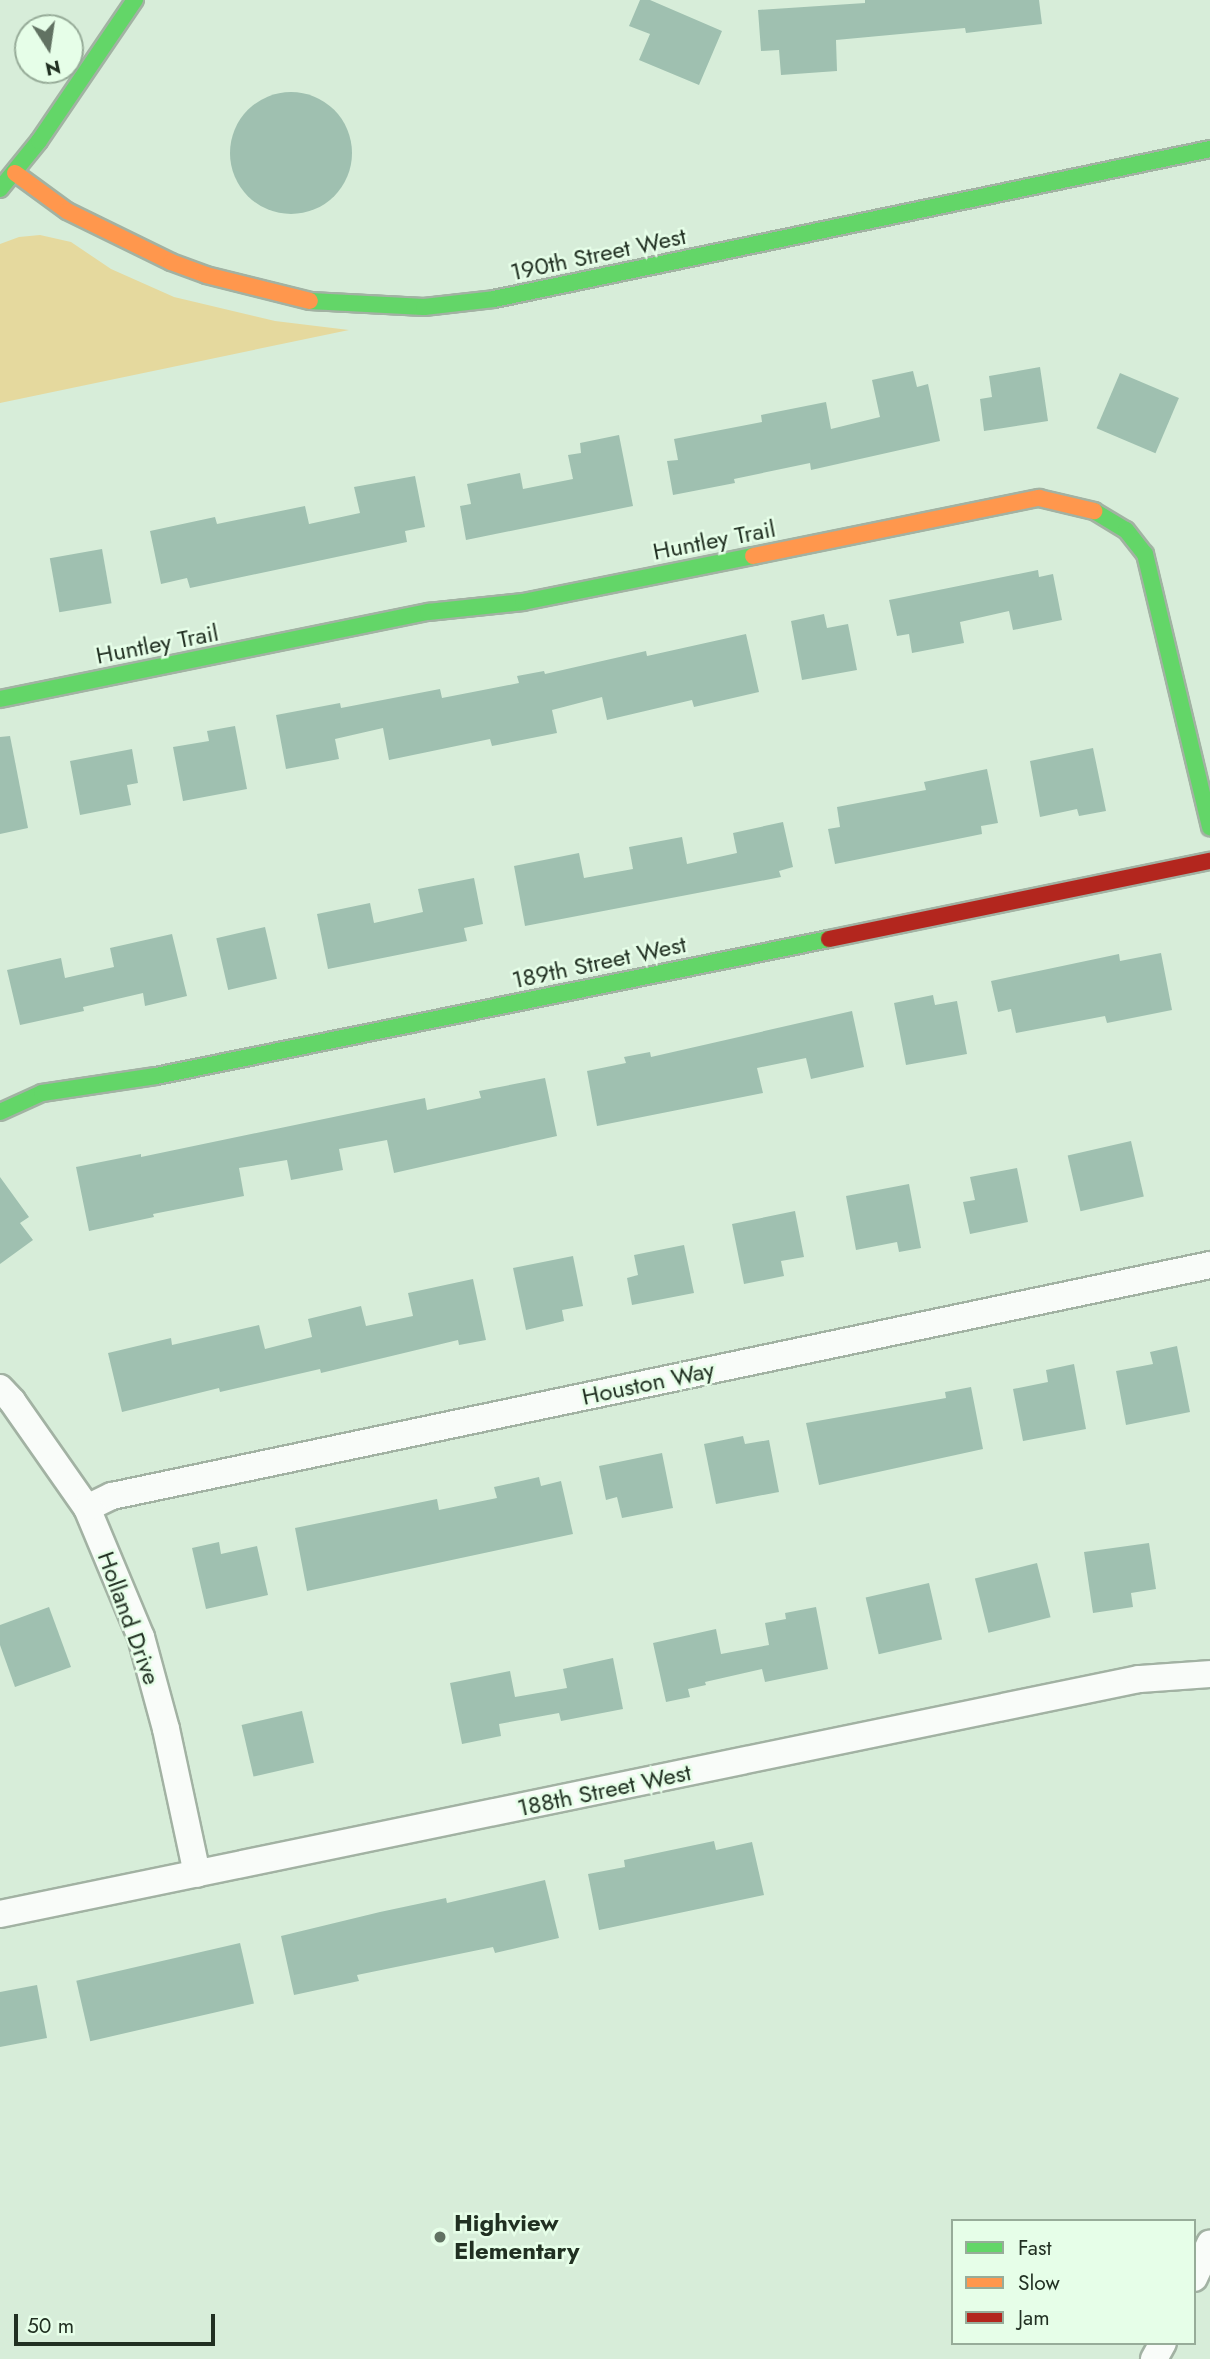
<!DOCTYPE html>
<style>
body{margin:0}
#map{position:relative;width:1210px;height:2359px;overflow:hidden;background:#d7edd9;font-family:Jost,sans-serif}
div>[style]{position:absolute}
.green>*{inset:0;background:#e5d99e}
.building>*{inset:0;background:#9fc0b0;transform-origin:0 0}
.round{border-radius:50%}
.roads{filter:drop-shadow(2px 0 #a2b2a3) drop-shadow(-2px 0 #a2b2a3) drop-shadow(0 2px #a2b2a3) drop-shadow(0 -2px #a2b2a3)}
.street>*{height:26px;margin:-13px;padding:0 13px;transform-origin:13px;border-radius:13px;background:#f9fcf9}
.fast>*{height:16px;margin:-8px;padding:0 8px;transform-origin:8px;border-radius:8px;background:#63d668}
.slow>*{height:16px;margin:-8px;padding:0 8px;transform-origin:8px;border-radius:8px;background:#ff974d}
.jam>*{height:16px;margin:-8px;padding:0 8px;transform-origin:8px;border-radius:8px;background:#b3261e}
.dots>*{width:19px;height:19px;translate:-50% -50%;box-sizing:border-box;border:4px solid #e6fee8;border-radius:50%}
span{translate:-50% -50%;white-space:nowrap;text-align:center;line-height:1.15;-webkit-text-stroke:5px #e6fee8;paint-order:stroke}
.street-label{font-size:24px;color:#213022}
.poi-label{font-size:24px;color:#213022;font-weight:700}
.left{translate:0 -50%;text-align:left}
.legend{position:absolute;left:951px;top:2219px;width:245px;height:126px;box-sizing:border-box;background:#e6fee8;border:2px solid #97ac99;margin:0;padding:9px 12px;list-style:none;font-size:21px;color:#213022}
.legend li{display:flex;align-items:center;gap:14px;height:35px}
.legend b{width:35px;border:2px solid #97ac99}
.north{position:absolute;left:14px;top:14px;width:70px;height:70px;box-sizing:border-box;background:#e6fee8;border:2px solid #97ac99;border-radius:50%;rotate:168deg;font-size:19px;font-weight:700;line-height:28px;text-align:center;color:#213022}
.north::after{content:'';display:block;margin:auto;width:24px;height:32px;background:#617262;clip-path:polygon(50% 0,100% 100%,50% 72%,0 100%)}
.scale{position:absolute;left:14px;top:2314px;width:201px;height:32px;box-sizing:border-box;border:4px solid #213022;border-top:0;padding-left:9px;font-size:21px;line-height:24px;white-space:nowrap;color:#213022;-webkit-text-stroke:5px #e6fee8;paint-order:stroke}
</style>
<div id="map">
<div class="green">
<i style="clip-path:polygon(40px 235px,71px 242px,111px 269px,174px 297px,275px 321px,349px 330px,0 403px,0 244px,19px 237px)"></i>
</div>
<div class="building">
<i style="clip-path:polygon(640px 0,650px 0,722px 31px,699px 85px,639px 60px,650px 34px,629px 26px)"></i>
<i style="clip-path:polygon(865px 0,1039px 0,1042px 24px,966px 33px,965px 28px,836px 40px,837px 71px,781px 75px,779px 50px,761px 51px,758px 10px,865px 3px)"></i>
<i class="round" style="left:230px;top:92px;width:122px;height:122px"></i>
<i style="clip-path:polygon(1040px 367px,1048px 421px,984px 431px,980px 399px,992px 397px,989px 376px)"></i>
<i style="clip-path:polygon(913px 371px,917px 387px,928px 384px,940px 441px,811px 470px,810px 463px,734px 479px,735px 483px,673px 495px,667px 461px,678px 460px,674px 439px,762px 422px,761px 415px,826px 402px,831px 429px,880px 417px,872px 380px)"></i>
<i style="left:1120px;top:373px;width:64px;height:60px;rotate:23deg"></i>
<i style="clip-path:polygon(619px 435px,633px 506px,466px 540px,460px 506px,471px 504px,467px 484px,520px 473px,523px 489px,573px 479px,568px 455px,581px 453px,580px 443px)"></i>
<i style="clip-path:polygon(415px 476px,425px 527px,405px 531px,407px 542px,190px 588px,187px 578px,161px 584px,150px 531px,215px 517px,217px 524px,305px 506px,309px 524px,360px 513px,354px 487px)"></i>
<i style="left:102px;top:549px;width:55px;height:53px;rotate:80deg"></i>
<i style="clip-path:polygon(1038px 570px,1039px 577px,1053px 574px,1062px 620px,1013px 630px,1009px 611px,960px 622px,964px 643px,912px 653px,909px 634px,897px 636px,889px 600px)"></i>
<i style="clip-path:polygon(824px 614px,827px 628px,848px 624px,857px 670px,802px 680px,791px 621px)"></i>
<i style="clip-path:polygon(746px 634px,759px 692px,694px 707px,692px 700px,607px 720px,602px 697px,552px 710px,557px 733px,492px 746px,490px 739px,389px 760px,383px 728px,335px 739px,339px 759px,286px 769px,276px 715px,340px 703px,341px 708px,440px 689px,442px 698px,519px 683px,517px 676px,544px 671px,545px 674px,646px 651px,647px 656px)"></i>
<i style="clip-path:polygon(235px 726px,247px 789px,183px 801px,173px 747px,209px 741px,207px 731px)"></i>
<i style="clip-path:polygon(10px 736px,28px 828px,0 834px,0 737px)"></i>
<i style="clip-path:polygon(1093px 748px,1106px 811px,1079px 816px,1077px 809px,1040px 817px,1030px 761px)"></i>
<i style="clip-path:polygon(132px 749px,138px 783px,127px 785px,131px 805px,80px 815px,70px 761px)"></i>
<i style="clip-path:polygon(987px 769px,998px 823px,981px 826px,982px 834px,835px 864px,828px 829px,840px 827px,837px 807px,926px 790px,924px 782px)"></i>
<i style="clip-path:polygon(783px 822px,793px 867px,779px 871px,781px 877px,525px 926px,514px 866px,579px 853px,584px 878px,633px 869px,629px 847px,682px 837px,687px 864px,737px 853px,733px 833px)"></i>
<i style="clip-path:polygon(474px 878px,483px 924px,464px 928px,467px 941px,328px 969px,317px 914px,370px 903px,374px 923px,423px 912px,418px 889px)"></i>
<i style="left:265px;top:927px;width:53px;height:50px;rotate:77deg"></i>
<i style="clip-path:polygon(172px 934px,187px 996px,145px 1006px,143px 993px,83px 1007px,84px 1011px,20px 1025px,7px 970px,61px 958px,65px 978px,114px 967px,110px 948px)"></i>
<i style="clip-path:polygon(1161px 953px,1172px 1010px,1107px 1023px,1105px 1016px,1016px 1033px,1011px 1009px,998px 1012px,991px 981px,1119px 954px,1120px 961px)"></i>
<i style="clip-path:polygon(933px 995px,935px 1005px,957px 1001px,967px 1054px,906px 1065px,894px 1003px)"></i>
<i style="clip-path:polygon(852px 1011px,864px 1067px,811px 1079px,806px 1058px,757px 1068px,763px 1093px,597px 1126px,587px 1071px,626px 1063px,624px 1057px,650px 1052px,651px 1057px)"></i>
<i style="clip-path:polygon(545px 1078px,557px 1136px,394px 1173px,387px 1140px,339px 1149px,343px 1170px,291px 1180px,287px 1160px,239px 1168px,244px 1196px,153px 1214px,154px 1217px,89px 1231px,76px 1167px,141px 1154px,141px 1157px,425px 1098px,427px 1110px,481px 1098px,479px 1091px)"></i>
<i style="left:1131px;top:1141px;width:57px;height:65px;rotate:77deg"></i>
<i style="clip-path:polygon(1017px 1168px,1028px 1222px,970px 1234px,963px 1202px,975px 1200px,970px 1177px)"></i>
<i style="clip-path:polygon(0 1177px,29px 1217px,20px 1223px,33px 1240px,0 1264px)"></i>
<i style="clip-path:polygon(909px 1184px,921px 1248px,899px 1252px,897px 1242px,856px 1250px,846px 1196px)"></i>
<i style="clip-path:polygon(795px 1211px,804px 1257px,781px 1261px,784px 1276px,744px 1284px,732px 1224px)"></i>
<i style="clip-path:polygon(684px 1245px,694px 1293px,632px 1305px,627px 1278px,638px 1275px,634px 1255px)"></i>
<i style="clip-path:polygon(573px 1256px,583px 1306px,562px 1310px,564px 1321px,526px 1330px,513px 1268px)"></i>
<i style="clip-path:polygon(473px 1279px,486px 1340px,459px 1345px,458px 1340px,321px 1373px,320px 1369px,220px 1392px,219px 1388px,122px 1412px,108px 1353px,171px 1338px,172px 1345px,259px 1325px,265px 1349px,312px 1337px,308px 1319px,361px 1306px,366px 1326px,413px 1316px,408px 1293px)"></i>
<i style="clip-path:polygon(1177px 1346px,1190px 1412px,1126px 1425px,1116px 1371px,1153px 1364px,1150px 1352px)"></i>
<i style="clip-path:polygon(1074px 1364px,1086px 1429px,1023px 1441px,1013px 1389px,1048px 1382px,1046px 1370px)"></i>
<i style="clip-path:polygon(971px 1387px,983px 1449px,819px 1485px,806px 1423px,946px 1398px,945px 1392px)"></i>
<i style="clip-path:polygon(743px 1436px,745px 1444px,769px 1440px,779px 1492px,716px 1504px,704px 1444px)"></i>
<i style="clip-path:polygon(662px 1453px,673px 1508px,622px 1518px,617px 1497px,606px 1500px,599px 1466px)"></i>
<i style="clip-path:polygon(539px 1477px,541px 1486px,561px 1481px,573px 1534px,307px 1591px,295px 1528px,437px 1499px,439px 1510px,497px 1498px,494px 1487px)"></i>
<i style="clip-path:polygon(219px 1542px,221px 1554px,257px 1546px,268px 1595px,206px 1609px,192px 1548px)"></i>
<i style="clip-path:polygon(1149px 1543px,1156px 1589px,1131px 1593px,1133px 1607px,1093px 1613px,1084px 1552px)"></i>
<i style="left:1037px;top:1563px;width:56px;height:64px;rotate:76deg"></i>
<i style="left:929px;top:1583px;width:58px;height:65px;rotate:77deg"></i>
<i style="clip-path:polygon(49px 1607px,71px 1667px,15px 1687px,0 1645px,0 1625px)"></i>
<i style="clip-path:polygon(816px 1607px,828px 1669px,765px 1682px,762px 1669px,705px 1682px,706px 1685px,688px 1689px,690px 1697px,666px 1702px,653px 1643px,716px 1629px,721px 1654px,769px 1645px,765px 1623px,786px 1619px,785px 1613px)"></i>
<i style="clip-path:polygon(613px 1658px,623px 1709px,561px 1721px,559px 1713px,499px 1724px,501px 1736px,462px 1744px,450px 1683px,510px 1671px,515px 1697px,567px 1688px,563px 1669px)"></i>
<i style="left:302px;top:1711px;width:53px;height:62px;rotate:77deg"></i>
<i style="clip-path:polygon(714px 1841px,716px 1850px,752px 1842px,764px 1895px,599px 1930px,588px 1874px,625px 1867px,624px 1860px)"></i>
<i style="clip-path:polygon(545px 1880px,559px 1938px,495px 1953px,493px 1947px,357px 1975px,359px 1981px,294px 1995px,281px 1936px,380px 1912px,446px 1898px,447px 1903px)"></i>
<i style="left:240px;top:1943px;width:62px;height:168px;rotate:77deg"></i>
<i style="clip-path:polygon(37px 1985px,47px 2038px,0 2047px,0 1992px)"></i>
</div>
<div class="roads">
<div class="street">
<i style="left:0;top:1388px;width:18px;rotate:47deg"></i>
<i style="left:12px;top:1401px;width:131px;rotate:55deg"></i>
<i style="left:87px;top:1508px;width:140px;rotate:67.3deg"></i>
<i style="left:141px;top:1637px;width:95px;rotate:74.8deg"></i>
<i style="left:166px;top:1729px;width:148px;rotate:77.9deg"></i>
<i style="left:87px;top:1508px;width:28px;rotate:-26deg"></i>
<i style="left:112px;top:1496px;width:1122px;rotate:-11.88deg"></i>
<i style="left:0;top:1914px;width:1163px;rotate:-11.66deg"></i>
<i style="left:1139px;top:1679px;width:71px;rotate:-4deg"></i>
<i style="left:1194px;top:2278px;width:38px;rotate:-65deg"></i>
<i style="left:1154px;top:2359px;width:18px;rotate:-61deg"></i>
</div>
<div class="fast">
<i style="left:0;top:189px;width:62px;rotate:-50.9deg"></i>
<i style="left:39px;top:141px;width:171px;rotate:-55.8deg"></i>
<i style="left:310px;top:301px;width:114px;rotate:3deg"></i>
<i style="left:424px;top:307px;width:70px;rotate:-6.5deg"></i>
<i style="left:494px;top:299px;width:732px;rotate:-11.83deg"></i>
<i style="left:1094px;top:511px;width:37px;rotate:31deg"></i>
<i style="left:1126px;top:530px;width:31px;rotate:52deg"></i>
<i style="left:1145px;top:554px;width:281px;rotate:76.6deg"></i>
<i style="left:0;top:699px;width:437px;rotate:-11.5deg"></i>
<i style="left:428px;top:612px;width:96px;rotate:-6deg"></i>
<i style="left:523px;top:602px;width:235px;rotate:-11.3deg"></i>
<i style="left:0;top:1112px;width:46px;rotate:-24.3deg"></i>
<i style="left:42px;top:1093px;width:115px;rotate:-8.5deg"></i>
<i style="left:156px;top:1076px;width:687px;rotate:-11.51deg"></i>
</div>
<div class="slow">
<i style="left:15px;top:173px;width:64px;rotate:36.2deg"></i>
<i style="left:67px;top:211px;width:116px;rotate:26.1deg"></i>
<i style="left:171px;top:262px;width:37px;rotate:20deg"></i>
<i style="left:206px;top:275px;width:107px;rotate:14deg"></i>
<i style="left:753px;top:556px;width:292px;rotate:-11.5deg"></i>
<i style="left:1039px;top:498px;width:57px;rotate:13.3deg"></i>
</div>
<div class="jam">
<i style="left:829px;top:939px;width:389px;rotate:-11.6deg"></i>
</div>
</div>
<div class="dots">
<i style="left:440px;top:2237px;background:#617262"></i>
</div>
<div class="street-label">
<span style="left:598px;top:254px;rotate:-12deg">190th Street West</span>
<span style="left:714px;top:540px;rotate:-11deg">Huntley Trail</span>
<span style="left:157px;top:644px;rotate:-11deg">Huntley Trail</span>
<span style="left:599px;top:962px;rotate:-12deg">189th Street West</span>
<span style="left:648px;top:1383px;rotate:-12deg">Houston Way</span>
<span style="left:129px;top:1618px;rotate:70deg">Holland Drive</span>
<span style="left:604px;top:1790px;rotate:-12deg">188th Street West</span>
</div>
<div class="poi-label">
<span class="left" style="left:454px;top:2237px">Highview<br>Elementary</span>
</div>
<ul class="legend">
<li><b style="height:9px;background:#63d668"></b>Fast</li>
<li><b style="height:9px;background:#ff974d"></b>Slow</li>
<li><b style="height:9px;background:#b3261e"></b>Jam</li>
</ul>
<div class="north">N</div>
<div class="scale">50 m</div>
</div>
